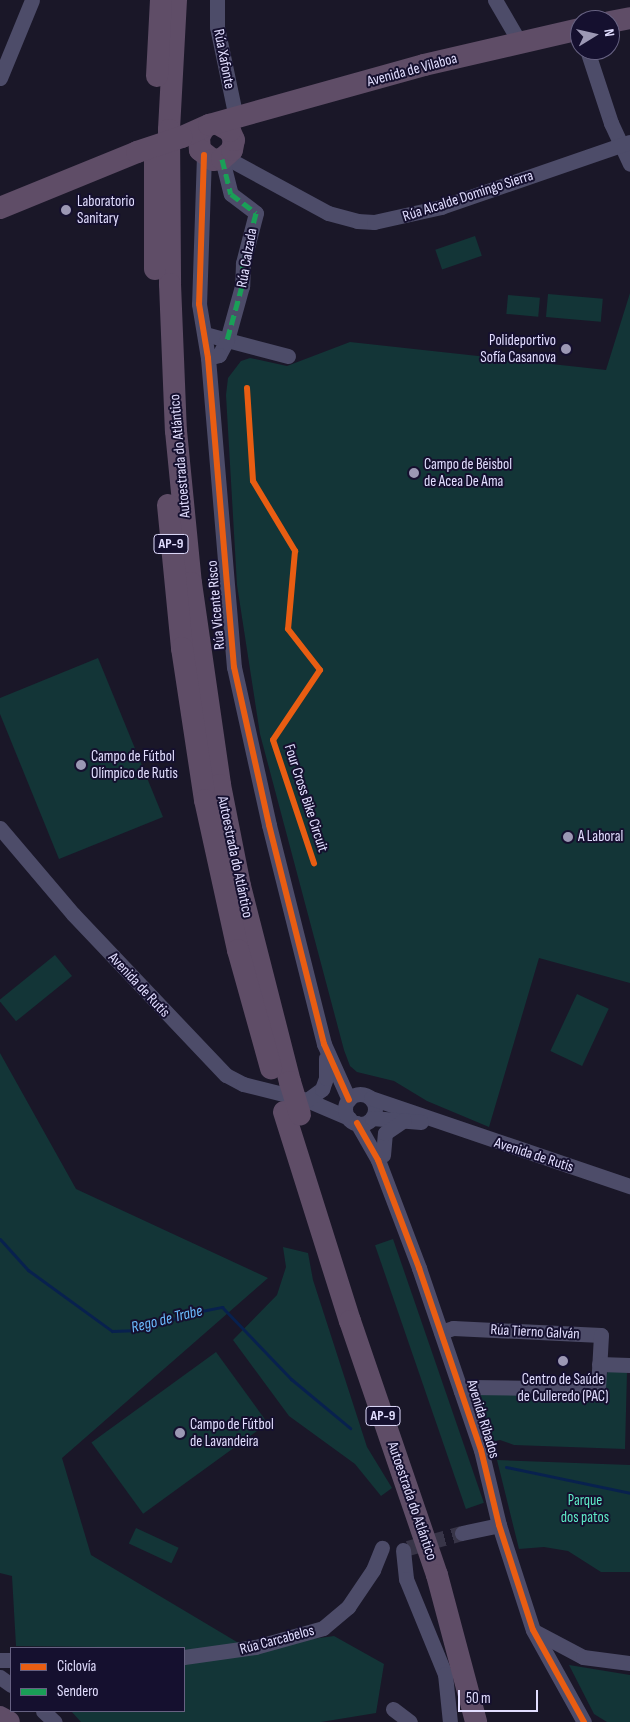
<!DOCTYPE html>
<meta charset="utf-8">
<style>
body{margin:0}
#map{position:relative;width:630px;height:1722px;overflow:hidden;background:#1a1728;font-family:"Sofia Sans Condensed",sans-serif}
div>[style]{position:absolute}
.green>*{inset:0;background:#133537;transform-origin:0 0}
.stream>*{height:3px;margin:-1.5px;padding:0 1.5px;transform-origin:1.5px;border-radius:1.5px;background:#08214e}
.minor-tunnel>*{height:15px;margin-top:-7.5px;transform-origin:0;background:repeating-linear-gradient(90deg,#383548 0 15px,transparent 0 23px)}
.minor>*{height:15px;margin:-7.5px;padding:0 7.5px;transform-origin:7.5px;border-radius:7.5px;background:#4d4c69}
.minor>.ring{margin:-7.5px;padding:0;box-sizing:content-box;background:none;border:15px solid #4d4c69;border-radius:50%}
.highway>*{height:22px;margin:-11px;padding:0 11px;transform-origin:11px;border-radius:11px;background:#5f4d67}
.highway-bridge>*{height:22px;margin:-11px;padding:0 11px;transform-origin:11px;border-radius:11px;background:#5f4d67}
.quiet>*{height:5px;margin-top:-2.5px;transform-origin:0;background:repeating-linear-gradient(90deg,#1a9f57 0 10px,transparent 0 15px)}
.cycleway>*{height:6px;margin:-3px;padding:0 3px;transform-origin:3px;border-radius:3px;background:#e95d12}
.dots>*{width:14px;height:14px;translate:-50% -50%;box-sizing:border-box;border:2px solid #15102f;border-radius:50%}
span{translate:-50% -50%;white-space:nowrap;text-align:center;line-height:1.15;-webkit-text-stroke:4px #15102f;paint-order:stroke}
.shield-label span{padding:1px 4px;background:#15102f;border:1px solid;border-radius:4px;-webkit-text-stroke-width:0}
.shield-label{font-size:14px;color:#e2deff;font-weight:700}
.street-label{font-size:15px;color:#e2deff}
.poi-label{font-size:15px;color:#e2deff}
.left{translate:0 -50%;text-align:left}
.right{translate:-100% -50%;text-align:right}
.park-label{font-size:15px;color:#5eebc7}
.water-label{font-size:16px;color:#6cbcff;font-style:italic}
.legend{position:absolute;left:10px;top:1647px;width:175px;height:65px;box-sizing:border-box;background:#15102f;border:1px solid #676282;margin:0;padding:6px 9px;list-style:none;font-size:15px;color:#e2deff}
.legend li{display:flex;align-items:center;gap:10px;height:25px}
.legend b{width:25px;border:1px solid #676282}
.north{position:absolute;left:570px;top:10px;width:50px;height:50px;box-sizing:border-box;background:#15102f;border:1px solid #676282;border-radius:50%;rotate:81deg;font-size:14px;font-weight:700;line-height:20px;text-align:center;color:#e2deff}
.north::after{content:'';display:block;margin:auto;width:18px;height:22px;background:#9c98b4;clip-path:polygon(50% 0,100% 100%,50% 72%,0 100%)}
.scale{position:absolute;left:458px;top:1690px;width:80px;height:22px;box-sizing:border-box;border:2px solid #e2deff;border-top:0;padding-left:6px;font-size:15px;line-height:18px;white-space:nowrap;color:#e2deff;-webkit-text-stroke:4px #15102f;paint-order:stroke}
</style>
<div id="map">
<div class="green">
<i style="left:475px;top:236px;width:21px;height:42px;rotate:71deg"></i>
<i style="clip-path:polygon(630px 293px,630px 983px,539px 958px,489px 1127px,427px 1101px,394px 1081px,357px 1072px,350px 1066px,344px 1050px,260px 734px,237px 585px,226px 395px,228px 378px,241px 361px,250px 358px,287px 366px,350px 342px,606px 370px)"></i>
<i style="left:548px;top:294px;width:55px;height:23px;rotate:5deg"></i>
<i style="left:508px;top:295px;width:32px;height:19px;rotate:5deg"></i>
<i style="clip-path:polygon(98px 658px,163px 817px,59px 859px,0 714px,0 698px)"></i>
<i style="left:55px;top:955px;width:27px;height:72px;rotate:51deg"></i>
<i style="left:577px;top:994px;width:35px;height:63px;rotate:25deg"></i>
<i style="clip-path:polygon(0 1053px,76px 1189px,268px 1278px,62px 1458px,91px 1555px,247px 1648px,334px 1636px,384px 1664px,376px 1713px,321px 1722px,81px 1722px,71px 1711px,184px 1711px,184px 1648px,16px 1646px,12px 1576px,0 1573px)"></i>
<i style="left:393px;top:1239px;width:279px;height:19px;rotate:71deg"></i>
<i style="clip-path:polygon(283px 1247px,308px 1253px,313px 1280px,367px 1447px,392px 1488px,381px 1496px,355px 1464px,289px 1416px,233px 1340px,277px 1295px,286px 1267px)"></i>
<i style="left:216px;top:1352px;width:88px;height:154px;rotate:54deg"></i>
<i style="clip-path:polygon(608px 1371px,627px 1372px,625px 1449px,514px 1445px,500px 1440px,492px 1442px,476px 1390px,602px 1392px)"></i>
<i style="clip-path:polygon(497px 1460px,630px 1465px,630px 1572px,601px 1572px,568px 1551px,544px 1547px,519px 1549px)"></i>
<i style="left:136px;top:1528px;width:47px;height:17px;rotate:25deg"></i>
<i style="clip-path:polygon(569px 1665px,630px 1675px,630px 1722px,607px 1722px,594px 1714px)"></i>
</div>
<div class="stream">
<i style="left:0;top:1239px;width:42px;rotate:47.9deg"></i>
<i style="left:28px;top:1270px;width:104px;rotate:36deg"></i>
<i style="left:112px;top:1331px;width:28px;rotate:-2deg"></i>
<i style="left:140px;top:1330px;width:54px;rotate:-18.4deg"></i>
<i style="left:191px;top:1313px;width:32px;rotate:-11deg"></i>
<i style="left:222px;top:1307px;width:100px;rotate:46.2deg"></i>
<i style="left:291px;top:1379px;width:77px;rotate:39.7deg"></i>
<i style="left:506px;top:1467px;width:127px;rotate:11.8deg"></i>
</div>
<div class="minor-tunnel">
<i style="left:408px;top:1548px;width:56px;rotate:-15.5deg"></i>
</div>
<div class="minor">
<i style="left:217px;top:0;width:27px;rotate:90deg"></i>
<i style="left:217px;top:27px;width:93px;rotate:78.2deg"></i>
<i style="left:495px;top:0;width:50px;rotate:59.8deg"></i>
<i style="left:587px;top:50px;width:77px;rotate:71.8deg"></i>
<i style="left:611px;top:123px;width:45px;rotate:65.1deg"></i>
<i style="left:0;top:78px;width:84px;rotate:-67.7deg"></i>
<i style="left:204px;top:155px;width:149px;rotate:91.9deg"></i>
<i style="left:199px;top:304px;width:55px;rotate:80.5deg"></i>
<i style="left:208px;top:358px;width:310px;rotate:85.2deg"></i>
<i style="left:234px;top:667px;width:162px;rotate:77.5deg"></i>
<i style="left:269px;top:825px;width:226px;rotate:75.9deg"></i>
<i style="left:324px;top:1044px;width:61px;rotate:65.9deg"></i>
<i style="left:225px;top:157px;width:117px;rotate:28.5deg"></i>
<i style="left:328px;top:213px;width:30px;rotate:15deg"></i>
<i style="left:357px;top:221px;width:17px;rotate:3deg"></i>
<i style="left:374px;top:222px;width:69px;rotate:-12.6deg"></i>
<i style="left:441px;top:207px;width:200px;rotate:-19deg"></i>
<i style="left:222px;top:159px;width:36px;rotate:76deg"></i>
<i style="left:231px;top:194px;width:31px;rotate:37deg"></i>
<i style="left:256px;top:213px;width:52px;rotate:104.6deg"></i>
<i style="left:243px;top:263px;width:23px;rotate:92deg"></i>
<i style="left:242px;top:286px;width:56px;rotate:105.5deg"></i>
<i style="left:227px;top:340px;width:63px;rotate:14.7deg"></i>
<i style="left:205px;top:334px;width:23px;rotate:15deg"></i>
<i style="left:227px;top:340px;width:17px;rotate:118deg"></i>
<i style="left:219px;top:355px;width:11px;rotate:165deg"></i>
<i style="left:0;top:828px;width:113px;rotate:49.7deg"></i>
<i style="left:73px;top:914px;width:222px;rotate:46.5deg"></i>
<i style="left:226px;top:1075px;width:19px;rotate:28deg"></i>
<i style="left:243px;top:1084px;width:66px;rotate:14deg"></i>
<i style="left:307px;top:1100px;width:46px;rotate:23.2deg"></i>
<i class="ring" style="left:345px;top:1094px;width:15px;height:15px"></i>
<i style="left:371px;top:1098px;width:274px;rotate:18.8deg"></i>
<i style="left:307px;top:1100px;width:19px;rotate:-36deg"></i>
<i style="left:322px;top:1089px;width:12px;rotate:-70deg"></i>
<i style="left:326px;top:1078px;width:20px;rotate:-90deg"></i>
<i style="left:372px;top:1118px;width:49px;rotate:4.7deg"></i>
<i style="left:357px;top:1123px;width:43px;rotate:60.4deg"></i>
<i style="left:378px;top:1160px;width:116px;rotate:69.2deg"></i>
<i style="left:419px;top:1268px;width:192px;rotate:71.2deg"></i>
<i style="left:481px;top:1450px;width:77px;rotate:76.5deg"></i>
<i style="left:499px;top:1525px;width:110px;rotate:72.1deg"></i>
<i style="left:533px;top:1630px;width:105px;rotate:61deg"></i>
<i style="left:383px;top:1155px;width:22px;rotate:-85deg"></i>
<i style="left:385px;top:1133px;width:23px;rotate:-34deg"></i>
<i style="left:441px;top:1332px;width:13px;rotate:-18deg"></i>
<i style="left:453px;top:1328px;width:148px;rotate:2.7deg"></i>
<i style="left:601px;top:1335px;width:54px;rotate:93.2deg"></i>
<i style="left:598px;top:1389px;width:128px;rotate:-179.1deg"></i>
<i style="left:470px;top:1387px;width:10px;rotate:156deg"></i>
<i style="left:599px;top:1364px;width:31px;rotate:2deg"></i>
<i style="left:462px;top:1533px;width:38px;rotate:-12deg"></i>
<i style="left:403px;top:1550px;width:29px;rotate:84deg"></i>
<i style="left:406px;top:1579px;width:103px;rotate:67.7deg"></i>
<i style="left:445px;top:1674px;width:48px;rotate:84.1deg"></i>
<i style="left:536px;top:1632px;width:53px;rotate:28deg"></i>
<i style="left:583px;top:1657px;width:47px;rotate:7.3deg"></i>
<i style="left:184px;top:1657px;width:72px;rotate:-8deg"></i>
<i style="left:255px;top:1647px;width:71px;rotate:-15.6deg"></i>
<i style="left:323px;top:1628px;width:33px;rotate:-40deg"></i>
<i style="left:348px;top:1607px;width:45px;rotate:-56deg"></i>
<i style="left:373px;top:1570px;width:24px;rotate:-68deg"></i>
<i style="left:0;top:1660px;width:11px"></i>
<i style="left:0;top:1677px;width:14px;rotate:36deg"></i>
<i style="left:393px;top:1709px;width:21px;rotate:37deg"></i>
<i style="left:43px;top:1711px;width:16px;rotate:43deg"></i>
</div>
<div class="highway">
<i style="left:176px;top:0;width:130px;rotate:93.1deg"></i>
<i style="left:169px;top:130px;width:154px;rotate:89.6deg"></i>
<i style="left:170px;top:284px;width:147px;rotate:87.7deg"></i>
<i style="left:176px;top:431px;width:153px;rotate:84.4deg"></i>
<i style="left:191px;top:583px;width:204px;rotate:81.8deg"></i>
<i style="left:220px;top:785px;width:103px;rotate:78.8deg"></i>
<i style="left:240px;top:886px;width:202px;rotate:75.7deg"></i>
<i style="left:610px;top:22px;width:20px;rotate:-11deg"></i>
<i style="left:157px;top:76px;width:76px;rotate:-87deg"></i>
<i style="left:204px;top:128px;width:10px;rotate:119deg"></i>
<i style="left:199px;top:137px;width:13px;rotate:86deg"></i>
<i style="left:200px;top:150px;width:16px;rotate:38deg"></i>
<i style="left:213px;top:160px;width:9px;rotate:-6deg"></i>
<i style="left:222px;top:159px;width:13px;rotate:-42deg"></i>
<i style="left:232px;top:150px;width:10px;rotate:-79deg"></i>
<i style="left:234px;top:140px;width:10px;rotate:-114deg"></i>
<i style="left:230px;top:131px;width:14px;rotate:-150deg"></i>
<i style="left:182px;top:137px;width:30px;rotate:-24deg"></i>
<i style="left:209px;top:125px;width:223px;rotate:-15.6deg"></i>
<i style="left:424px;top:65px;width:160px;rotate:-13deg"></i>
<i style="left:155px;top:151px;width:118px;rotate:90deg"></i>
<i style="left:0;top:208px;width:148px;rotate:-22.2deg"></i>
<i style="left:168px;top:505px;width:144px;rotate:84.4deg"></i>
<i style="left:182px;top:648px;width:154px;rotate:81.4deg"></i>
<i style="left:205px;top:800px;width:154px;rotate:77.6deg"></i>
<i style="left:238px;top:950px;width:123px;rotate:74.4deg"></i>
<i style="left:284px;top:1112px;width:219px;rotate:72.5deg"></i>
<i style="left:350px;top:1321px;width:268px;rotate:71.1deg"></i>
<i style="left:437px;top:1575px;width:152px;rotate:75.1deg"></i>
<i style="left:0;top:1717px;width:10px;rotate:29deg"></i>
</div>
<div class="highway-bridge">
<i style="left:137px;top:152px;width:47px;rotate:-18.4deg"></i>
<i style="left:290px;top:1082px;width:34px;rotate:73deg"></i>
</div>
<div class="quiet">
<i style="left:222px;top:159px;width:36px;rotate:76deg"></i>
<i style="left:231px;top:194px;width:31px;rotate:37deg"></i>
<i style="left:256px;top:213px;width:52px;rotate:104.6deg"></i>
<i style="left:243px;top:263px;width:23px;rotate:92deg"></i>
<i style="left:242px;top:286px;width:56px;rotate:105.5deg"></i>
</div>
<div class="cycleway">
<i style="left:204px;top:155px;width:149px;rotate:91.9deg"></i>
<i style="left:199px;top:304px;width:55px;rotate:80.5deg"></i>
<i style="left:208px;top:358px;width:310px;rotate:85.2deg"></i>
<i style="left:234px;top:667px;width:162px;rotate:77.5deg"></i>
<i style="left:269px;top:825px;width:226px;rotate:75.9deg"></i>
<i style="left:324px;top:1044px;width:61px;rotate:65.9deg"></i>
<i style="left:247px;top:388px;width:93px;rotate:86.3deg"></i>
<i style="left:253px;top:481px;width:82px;rotate:59deg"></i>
<i style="left:295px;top:551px;width:78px;rotate:95.1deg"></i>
<i style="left:288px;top:629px;width:52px;rotate:52deg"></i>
<i style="left:320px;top:670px;width:84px;rotate:123.9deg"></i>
<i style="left:273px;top:740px;width:130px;rotate:71.6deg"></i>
<i style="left:357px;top:1123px;width:43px;rotate:60.4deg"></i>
<i style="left:378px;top:1160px;width:116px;rotate:69.2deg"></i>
<i style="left:419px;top:1268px;width:192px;rotate:71.2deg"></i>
<i style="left:481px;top:1450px;width:77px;rotate:76.5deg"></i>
<i style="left:499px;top:1525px;width:110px;rotate:72.1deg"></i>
<i style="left:533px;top:1630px;width:105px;rotate:61deg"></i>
</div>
<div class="dots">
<i style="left:66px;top:210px;background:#9c98b4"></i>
<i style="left:566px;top:349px;background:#9c98b4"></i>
<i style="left:414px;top:473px;background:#9c98b4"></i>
<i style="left:81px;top:765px;background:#9c98b4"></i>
<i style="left:568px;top:837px;background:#9c98b4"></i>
<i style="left:563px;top:1361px;background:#9c98b4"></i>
<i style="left:180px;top:1433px;background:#9c98b4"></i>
</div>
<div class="shield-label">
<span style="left:171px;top:544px">AP-9</span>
<span style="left:383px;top:1416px">AP-9</span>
</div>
<div class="street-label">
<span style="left:224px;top:59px;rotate:79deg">Rúa Xafonte</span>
<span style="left:412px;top:70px;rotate:-15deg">Avenida de Vilaboa</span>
<span style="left:468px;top:196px;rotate:-18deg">Rúa Alcalde Domingo Sierra</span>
<span style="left:247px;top:258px;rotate:-80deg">Rúa Calzada</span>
<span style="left:180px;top:456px;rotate:-95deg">Autoestrada do Atlántico</span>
<span style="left:216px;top:605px;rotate:-95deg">Rúa Vicente Risco</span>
<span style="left:306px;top:798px;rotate:72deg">Four Cross Bike Circuit</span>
<span style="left:235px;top:857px;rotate:78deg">Autoestrada do Atlántico</span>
<span style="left:139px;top:985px;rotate:47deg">Avenida de Rutis</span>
<span style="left:534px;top:1155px;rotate:18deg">Avenida de Rutis</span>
<span style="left:535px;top:1332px;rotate:3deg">Rúa Tierno Galván</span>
<span style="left:483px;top:1419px;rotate:73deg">Avenida Ribados</span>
<span style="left:412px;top:1501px;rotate:71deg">Autoestrada do Atlántico</span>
<span style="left:277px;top:1640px;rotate:-15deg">Rúa Carcabelos</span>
</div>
<div class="poi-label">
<span class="left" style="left:77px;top:210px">Laboratorio<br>Sanitary</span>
<span class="right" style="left:556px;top:349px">Polideportivo<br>Sofía Casanova</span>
<span class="left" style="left:424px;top:473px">Campo de Béisbol<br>de Acea De Ama</span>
<span class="left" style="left:91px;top:765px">Campo de Fútbol<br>Olímpico de Rutis</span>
<span class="left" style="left:578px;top:837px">A Laboral</span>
<span style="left:563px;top:1388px">Centro de Saúde<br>de Culleredo (PAC)</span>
<span class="left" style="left:190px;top:1433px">Campo de Fútbol<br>de Lavandeira</span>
</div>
<div class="park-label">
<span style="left:585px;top:1509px">Parque<br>dos patos</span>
</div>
<div class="water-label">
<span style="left:167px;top:1320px;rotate:-14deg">Rego de Trabe</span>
</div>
<ul class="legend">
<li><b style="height:6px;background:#e95d12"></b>Ciclovía</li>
<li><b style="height:6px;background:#1a9f57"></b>Sendero</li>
</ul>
<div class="north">N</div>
<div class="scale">50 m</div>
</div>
